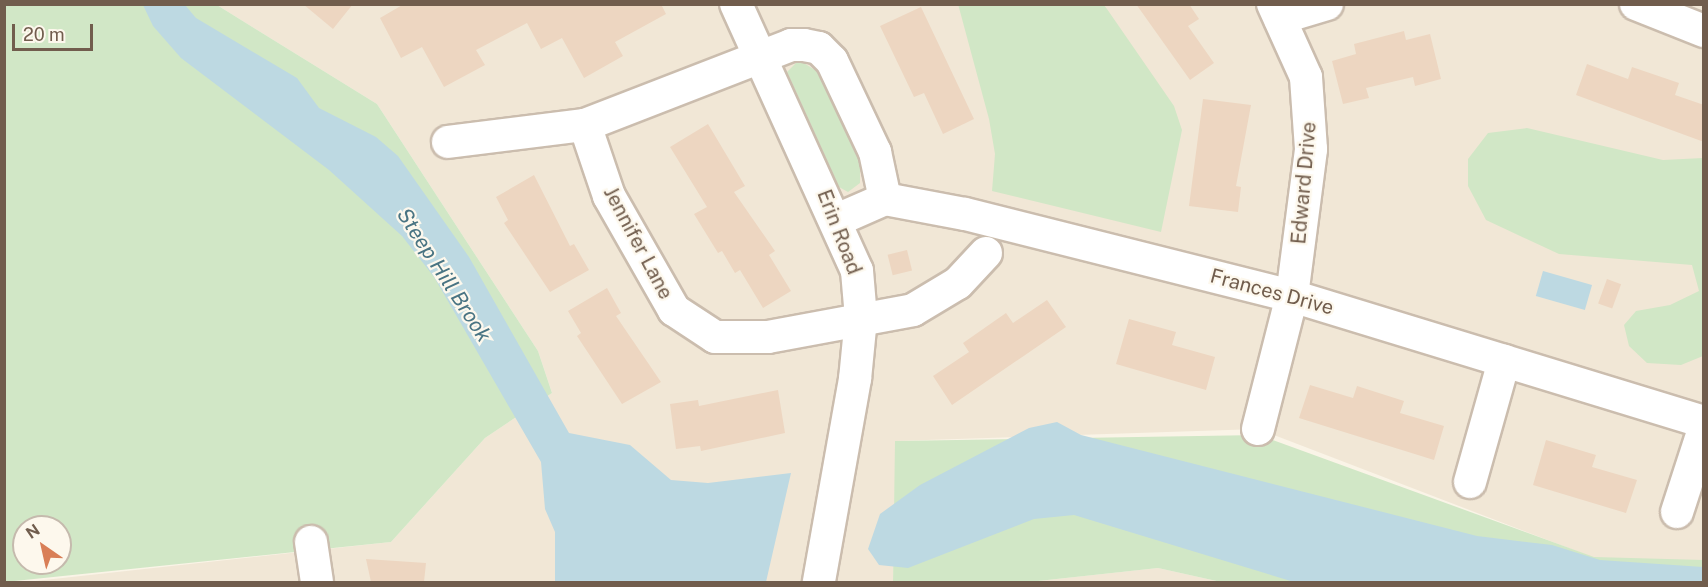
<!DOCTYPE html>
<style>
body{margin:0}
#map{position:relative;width:1708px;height:587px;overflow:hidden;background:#faf4e7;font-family:"Public Sans",sans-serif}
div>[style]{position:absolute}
.residential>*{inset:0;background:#f1e7d6}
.green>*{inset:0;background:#d1e7c6}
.water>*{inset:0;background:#bdd9e2;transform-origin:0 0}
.building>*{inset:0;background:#edd6c1;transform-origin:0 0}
.roads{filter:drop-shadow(2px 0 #cbbdae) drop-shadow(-2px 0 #cbbdae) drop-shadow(0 2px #cbbdae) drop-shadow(0 -2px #cbbdae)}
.minor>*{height:32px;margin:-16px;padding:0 16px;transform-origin:16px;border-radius:16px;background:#fff}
span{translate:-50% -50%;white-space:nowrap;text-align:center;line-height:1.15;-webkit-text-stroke:4.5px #fdf8ed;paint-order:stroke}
.street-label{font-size:20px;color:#715d4d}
.water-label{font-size:21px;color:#497483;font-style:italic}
.frame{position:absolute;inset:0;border:6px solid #715d4d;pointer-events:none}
.north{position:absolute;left:12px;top:515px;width:60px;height:60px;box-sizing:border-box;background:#fdf8ed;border:2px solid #c5baad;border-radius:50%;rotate:326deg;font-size:16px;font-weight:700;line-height:24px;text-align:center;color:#715d4d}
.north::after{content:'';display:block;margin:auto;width:21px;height:27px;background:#d97f57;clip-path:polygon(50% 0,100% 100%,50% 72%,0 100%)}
.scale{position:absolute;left:12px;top:24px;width:81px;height:27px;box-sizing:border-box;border:3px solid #715d4d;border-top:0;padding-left:8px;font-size:18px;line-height:21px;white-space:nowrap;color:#715d4d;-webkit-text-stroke:4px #fdf8ed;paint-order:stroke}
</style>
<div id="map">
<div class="residential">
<i style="clip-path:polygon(217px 5px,1703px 5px,1703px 562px,1600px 560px,1258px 429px,896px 441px,893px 582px,26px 582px,391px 542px,485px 438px,552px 393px,538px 351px,377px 104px)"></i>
<i style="clip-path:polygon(1158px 568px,1221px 582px,1029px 582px)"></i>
</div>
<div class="green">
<i style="clip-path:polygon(958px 4px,1103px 4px,1107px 9px,1174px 106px,1182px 130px,1161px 232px,992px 191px,995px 154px,989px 119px)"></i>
<i style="clip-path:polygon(evenodd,4px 5px,217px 5px,377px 104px,538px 351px,552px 393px,485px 438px,391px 542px,5px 582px,4px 5px,24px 527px,60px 527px,60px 563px,24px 563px,24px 527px)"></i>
<i style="clip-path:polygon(799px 60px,823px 75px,860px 160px,860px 183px,848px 192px,839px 187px,787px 72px)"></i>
<i style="clip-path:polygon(1527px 128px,1663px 160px,1703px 158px,1703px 356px,1681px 365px,1647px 363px,1629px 346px,1624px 325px,1636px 311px,1670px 305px,1699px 291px,1692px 265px,1559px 254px,1486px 220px,1468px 186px,1468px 159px,1488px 133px)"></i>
<i style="clip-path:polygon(1259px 435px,1594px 557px,1704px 560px,1703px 582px,1221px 582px,1158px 568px,1029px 582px,893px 582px,895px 441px)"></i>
</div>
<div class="water">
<i style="clip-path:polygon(143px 5px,185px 5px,196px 18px,297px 78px,319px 108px,376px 137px,398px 156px,469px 257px,569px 433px,630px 445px,671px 480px,708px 483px,791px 473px,766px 582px,555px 582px,555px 532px,545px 509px,541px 462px,434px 277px,402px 236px,329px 170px,181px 58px,153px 26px)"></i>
<i style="left:1543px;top:271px;width:51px;height:26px;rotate:16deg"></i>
<i style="clip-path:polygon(1057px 422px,1081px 435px,1477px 536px,1552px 545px,1600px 560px,1703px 567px,1703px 582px,1294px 582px,1074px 515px,1034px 519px,908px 568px,879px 565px,868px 549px,880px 514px,920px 485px,1029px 428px)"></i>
</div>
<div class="building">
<i style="clip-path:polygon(303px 4px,353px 4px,333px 29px)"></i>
<i style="clip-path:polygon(404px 4px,661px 4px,666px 14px,615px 42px,623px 56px,584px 78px,562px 38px,541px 49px,527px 23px,476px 50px,485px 65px,444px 87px,422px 47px,401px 58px,380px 18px)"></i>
<i style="clip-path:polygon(1136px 4px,1189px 4px,1199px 19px,1188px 26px,1214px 63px,1190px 80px)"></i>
<i style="clip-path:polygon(921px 7px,974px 119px,943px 134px,924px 93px,914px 97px,880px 26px)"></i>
<i style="clip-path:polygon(1404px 31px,1406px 40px,1430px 34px,1441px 79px,1415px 86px,1413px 77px,1366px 88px,1369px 98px,1343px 104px,1332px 61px,1356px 54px,1354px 44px)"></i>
<i style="clip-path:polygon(1587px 64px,1628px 79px,1632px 67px,1679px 83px,1675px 95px,1704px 105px,1704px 142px,1576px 95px)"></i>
<i style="clip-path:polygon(1203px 99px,1251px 105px,1236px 186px,1241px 187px,1238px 212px,1189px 206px)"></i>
<i style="clip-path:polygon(708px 124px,745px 186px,734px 192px,775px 251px,769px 255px,791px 291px,763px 308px,740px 270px,735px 273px,722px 251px,718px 253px,694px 214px,707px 207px,670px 147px)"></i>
<i style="clip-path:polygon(534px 175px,570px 246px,574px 244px,589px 270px,550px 292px,504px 223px,508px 220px,496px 197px)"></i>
<i style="left:907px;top:250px;width:21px;height:20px;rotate:76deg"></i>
<i style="left:1607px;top:279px;width:15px;height:26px;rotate:20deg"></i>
<i style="clip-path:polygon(607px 288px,621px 313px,616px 316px,661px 382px,622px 404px,577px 336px,581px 333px,568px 311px)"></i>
<i style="clip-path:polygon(1047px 300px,1066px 327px,952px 405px,933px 376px,969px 352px,963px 343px,1006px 313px,1013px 323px)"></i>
<i style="clip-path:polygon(1129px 319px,1176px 332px,1172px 345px,1215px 357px,1206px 390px,1116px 364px)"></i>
<i style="clip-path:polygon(1310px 385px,1353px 398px,1357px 386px,1404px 401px,1400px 413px,1444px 426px,1434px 460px,1299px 418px)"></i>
<i style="clip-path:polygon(778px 390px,785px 433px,701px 451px,700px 446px,676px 449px,670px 404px,698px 400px,699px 406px)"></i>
<i style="clip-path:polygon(1546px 440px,1596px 455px,1592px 467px,1637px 480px,1626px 513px,1533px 485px)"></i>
<i style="clip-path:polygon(366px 559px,426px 563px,424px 582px,371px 582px)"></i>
</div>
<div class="roads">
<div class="minor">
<i style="left:736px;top:4px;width:293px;rotate:65.6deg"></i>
<i style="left:857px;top:271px;width:47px;rotate:85.1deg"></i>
<i style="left:861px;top:318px;width:61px;rotate:95.6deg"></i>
<i style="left:855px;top:379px;width:206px;rotate:100.1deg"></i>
<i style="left:1636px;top:4px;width:73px;rotate:21.7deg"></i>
<i style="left:1280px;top:18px;width:49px;rotate:-16.6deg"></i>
<i style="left:585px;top:125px;width:75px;rotate:71.3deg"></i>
<i style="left:609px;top:196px;width:131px;rotate:60.3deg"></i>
<i style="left:674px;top:310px;width:49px;rotate:33.4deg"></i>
<i style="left:715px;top:337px;width:53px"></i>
<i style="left:768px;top:337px;width:147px;rotate:-10.5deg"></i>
<i style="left:913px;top:310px;width:52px;rotate:-31deg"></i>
<i style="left:958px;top:283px;width:41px;rotate:-47deg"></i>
<i style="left:448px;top:142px;width:138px;rotate:-7.1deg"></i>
<i style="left:585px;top:125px;width:221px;rotate:-21.2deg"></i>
<i style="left:791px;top:45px;width:13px"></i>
<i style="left:804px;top:45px;width:15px;rotate:11deg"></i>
<i style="left:819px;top:48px;width:18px;rotate:45deg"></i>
<i style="left:832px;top:61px;width:101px;rotate:64.7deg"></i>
<i style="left:875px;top:152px;width:48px;rotate:78deg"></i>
<i style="left:837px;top:220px;width:52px;rotate:-23.6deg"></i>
<i style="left:885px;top:199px;width:81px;rotate:10.6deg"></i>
<i style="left:965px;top:214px;width:337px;rotate:14.1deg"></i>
<i style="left:1292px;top:296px;width:431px;rotate:17deg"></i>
<i style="left:1258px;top:429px;width:137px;rotate:-75.7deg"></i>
<i style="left:1292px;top:296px;width:148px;rotate:-82.6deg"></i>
<i style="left:1311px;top:149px;width:72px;rotate:-94deg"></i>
<i style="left:1306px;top:77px;width:80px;rotate:-114.3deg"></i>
<i style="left:1470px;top:482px;width:126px;rotate:-74.3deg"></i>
<i style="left:1677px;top:512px;width:87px;rotate:-72deg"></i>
<i style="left:311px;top:542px;width:40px;rotate:81.5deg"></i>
</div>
</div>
<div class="street-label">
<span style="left:1304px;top:183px;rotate:-85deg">Edward Drive</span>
<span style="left:839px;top:232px;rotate:69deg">Erin Road</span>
<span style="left:638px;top:243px;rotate:62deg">Jennifer Lane</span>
<span style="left:1272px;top:292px;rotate:15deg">Frances Drive</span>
</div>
<div class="water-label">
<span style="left:444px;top:275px;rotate:57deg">Steep Hill Brook</span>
</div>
<div class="frame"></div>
<div class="north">N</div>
<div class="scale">20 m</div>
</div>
